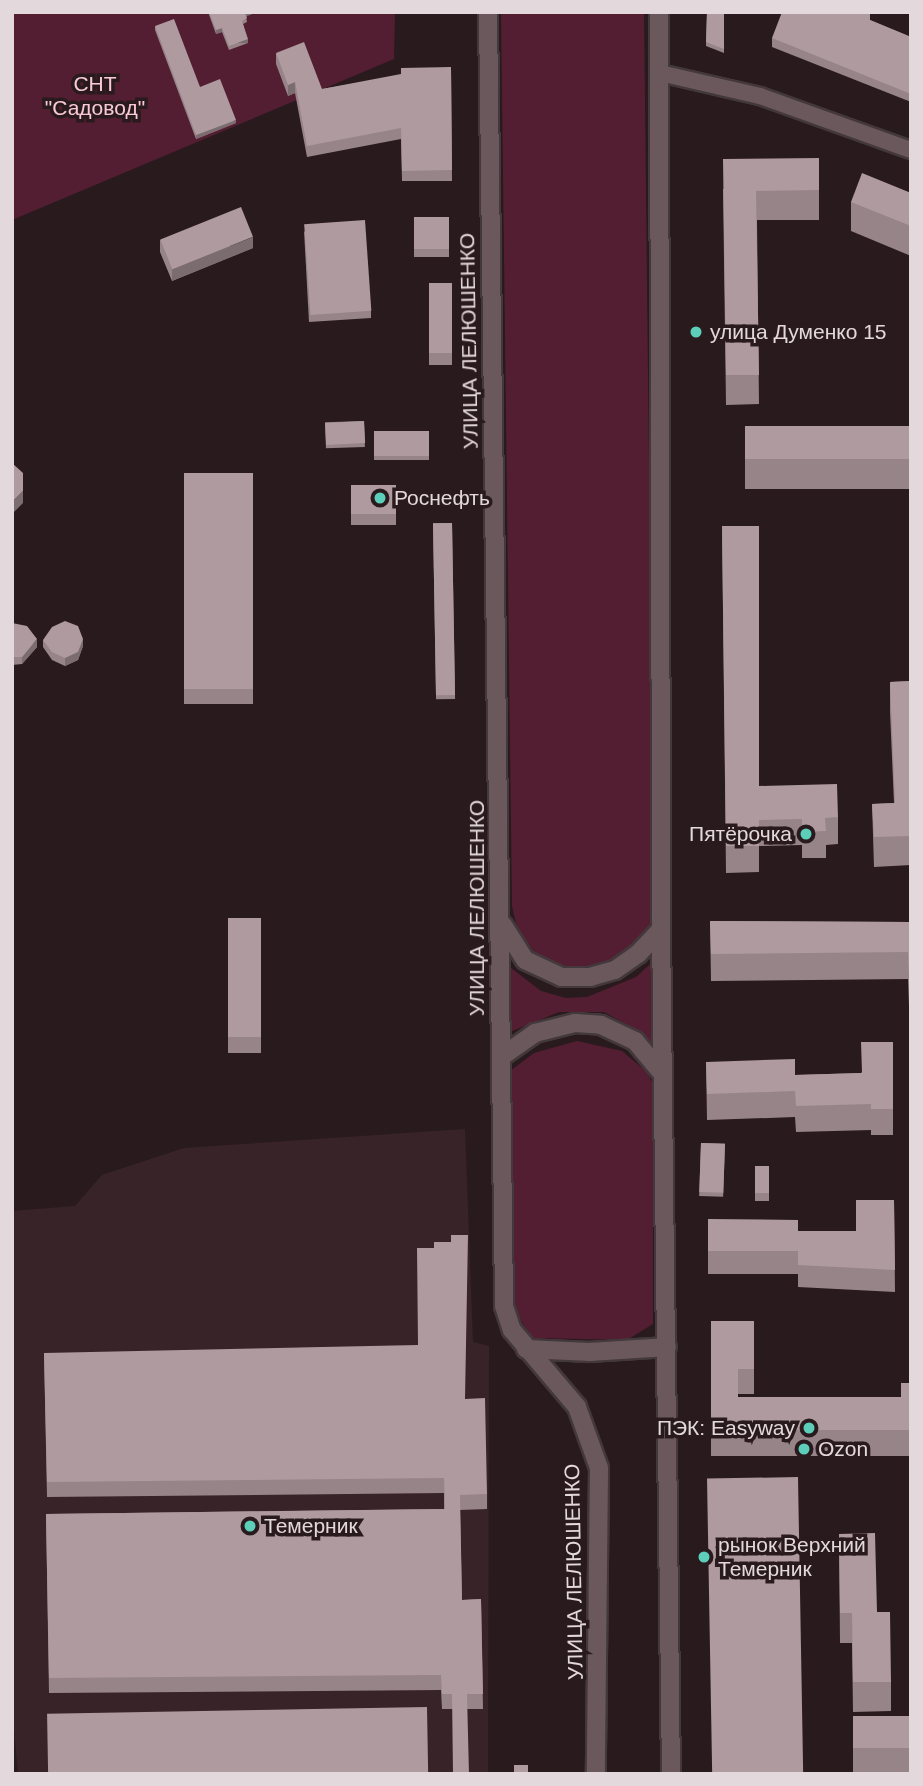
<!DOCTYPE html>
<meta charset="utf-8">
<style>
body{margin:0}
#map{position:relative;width:923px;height:1786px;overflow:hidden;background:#291a1e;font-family:Arial,sans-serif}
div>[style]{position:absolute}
.built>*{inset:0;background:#382329}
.green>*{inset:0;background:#531e32}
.roads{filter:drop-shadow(2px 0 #43383b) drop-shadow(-2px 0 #43383b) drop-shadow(0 2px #43383b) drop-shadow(0 -2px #43383b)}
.minor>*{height:16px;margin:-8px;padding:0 8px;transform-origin:8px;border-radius:8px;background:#6a585d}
.tertiary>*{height:18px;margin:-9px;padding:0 9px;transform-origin:9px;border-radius:9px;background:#6a585d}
.wall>*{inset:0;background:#968489;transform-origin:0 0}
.shaded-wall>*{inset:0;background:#7a6c6f;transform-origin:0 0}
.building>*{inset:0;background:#ae9a9f;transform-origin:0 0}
.dots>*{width:19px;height:19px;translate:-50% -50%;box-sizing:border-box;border:4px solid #291a1e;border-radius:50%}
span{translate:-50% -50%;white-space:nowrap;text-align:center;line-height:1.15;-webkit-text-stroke:7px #291a1e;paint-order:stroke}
.park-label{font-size:21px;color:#fac9d7}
.poi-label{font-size:21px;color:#e3d8db}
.left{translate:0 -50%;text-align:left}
.right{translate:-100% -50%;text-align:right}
.street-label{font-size:21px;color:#e3d8db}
.frame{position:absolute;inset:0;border:14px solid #e3d8db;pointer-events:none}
</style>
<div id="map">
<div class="built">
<i style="clip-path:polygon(465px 1129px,473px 1342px,489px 1346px,488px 1774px,18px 1774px,12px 1707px,12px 1211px,75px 1206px,102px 1175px,184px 1148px)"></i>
</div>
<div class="green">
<i style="clip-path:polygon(12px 12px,395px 12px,394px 59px,12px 220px)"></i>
<i style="clip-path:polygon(501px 12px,644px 12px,654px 914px,645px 936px,613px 965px,575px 971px,538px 957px,517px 928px,512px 906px)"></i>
<i style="clip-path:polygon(658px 957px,657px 1054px,635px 1029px,604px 1012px,559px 1012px,510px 1032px,511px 968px,541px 991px,566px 998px,587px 997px,636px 977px)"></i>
<i style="clip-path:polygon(577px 1041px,622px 1051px,647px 1072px,653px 1084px,653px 1324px,627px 1340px,532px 1338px,510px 1304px,510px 1071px,534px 1053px)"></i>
</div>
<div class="roads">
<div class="minor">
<i style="left:660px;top:73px;width:103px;rotate:13deg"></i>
<i style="left:760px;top:96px;width:160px;rotate:19.7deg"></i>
</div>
<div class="tertiary">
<i style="left:488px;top:12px;width:1294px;rotate:89.29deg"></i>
<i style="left:504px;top:1306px;width:25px;rotate:72deg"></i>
<i style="left:512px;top:1330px;width:101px;rotate:49.8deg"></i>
<i style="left:577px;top:1407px;width:65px;rotate:70.2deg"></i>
<i style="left:599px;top:1468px;width:306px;rotate:90.6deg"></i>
<i style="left:659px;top:12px;width:912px;rotate:89.87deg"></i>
<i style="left:661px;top:924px;width:850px;rotate:89.33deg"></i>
<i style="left:503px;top:925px;width:41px;rotate:57.8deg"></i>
<i style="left:525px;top:960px;width:40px;rotate:25deg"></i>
<i style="left:561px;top:977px;width:29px"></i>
<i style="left:590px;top:977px;width:26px;rotate:-16deg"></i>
<i style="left:615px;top:970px;width:28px;rotate:-35deg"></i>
<i style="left:638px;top:954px;width:34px;rotate:-47deg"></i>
<i style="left:501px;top:1057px;width:42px;rotate:-35.2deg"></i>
<i style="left:535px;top:1033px;width:41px;rotate:-14deg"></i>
<i style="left:575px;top:1023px;width:26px;rotate:4deg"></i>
<i style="left:601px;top:1025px;width:38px;rotate:25deg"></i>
<i style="left:635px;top:1041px;width:42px;rotate:49.8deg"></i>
<i style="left:526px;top:1349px;width:64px;rotate:2.7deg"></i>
<i style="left:590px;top:1352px;width:77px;rotate:-3.7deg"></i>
</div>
</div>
<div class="wall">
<i style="clip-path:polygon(208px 12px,257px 12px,246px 16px,247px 22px,243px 24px,248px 43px,229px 50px,222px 32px,216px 34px)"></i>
<i style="clip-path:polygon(707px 12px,724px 12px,724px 53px,706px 46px)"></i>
<i style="clip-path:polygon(870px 20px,911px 37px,911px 102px,772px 47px,772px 38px)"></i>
<i style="clip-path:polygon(155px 26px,200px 87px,236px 123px,196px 139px,155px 30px)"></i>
<i style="clip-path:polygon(276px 53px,322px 89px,451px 67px,452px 181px,402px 181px,401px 139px,307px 157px,295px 93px,288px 96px,276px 64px)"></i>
<i style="clip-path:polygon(819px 158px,819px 220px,757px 220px,759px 404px,726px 405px,723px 189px)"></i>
<i style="clip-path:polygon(911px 193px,911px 256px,851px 231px,851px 202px)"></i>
<i style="left:414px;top:217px;width:35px;height:40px"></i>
<i style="clip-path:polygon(304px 231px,371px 311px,371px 318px,309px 322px)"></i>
<i style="clip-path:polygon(160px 240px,253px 248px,172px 281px,160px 252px)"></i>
<i style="left:429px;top:283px;width:23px;height:82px"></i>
<i style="left:364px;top:421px;width:26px;height:39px;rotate:88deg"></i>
<i style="left:911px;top:426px;width:63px;height:166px;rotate:90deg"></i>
<i style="left:374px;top:431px;width:55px;height:29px"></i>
<i style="left:184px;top:473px;width:69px;height:231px"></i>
<i style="left:351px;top:485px;width:45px;height:40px"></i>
<i style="left:452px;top:523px;width:176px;height:19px;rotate:89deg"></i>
<i style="clip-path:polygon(722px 526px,759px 786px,838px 817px,838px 844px,826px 845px,826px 858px,802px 858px,802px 845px,759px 846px,759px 872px,726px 873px)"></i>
<i style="clip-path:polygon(12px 623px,37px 647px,22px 664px,12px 665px)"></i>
<i style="clip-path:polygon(43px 640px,83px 646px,78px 660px,65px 666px,52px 660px,43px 647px)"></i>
<i style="clip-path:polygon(911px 681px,911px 865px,874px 867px,872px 804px,894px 803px,890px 712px,890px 682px)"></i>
<i style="left:228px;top:918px;width:33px;height:135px"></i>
<i style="clip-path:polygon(710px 921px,911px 922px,911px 1006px,909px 1006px,908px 979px,711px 981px)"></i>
<i style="clip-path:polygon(893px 1042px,893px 1135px,871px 1135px,871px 1130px,796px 1132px,795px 1117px,707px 1120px,706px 1062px,795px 1075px,861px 1073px)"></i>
<i style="left:701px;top:1143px;width:24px;height:53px;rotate:2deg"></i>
<i style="left:755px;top:1166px;width:14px;height:35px"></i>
<i style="clip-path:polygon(894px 1200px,895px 1292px,798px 1287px,798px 1274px,708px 1274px,708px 1219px,798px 1231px,856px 1231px)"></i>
<i style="clip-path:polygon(711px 1321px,754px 1321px,754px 1394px,738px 1394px,738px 1397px,901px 1397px,911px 1383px,911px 1456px,711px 1456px)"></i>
<i style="clip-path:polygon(44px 1353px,465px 1399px,487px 1494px,487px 1509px,460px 1510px,462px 1600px,481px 1599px,483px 1709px,442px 1709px,441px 1690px,49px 1693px,46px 1514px,444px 1509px,444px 1493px,47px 1497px)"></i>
<i style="clip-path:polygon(839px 1534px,877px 1612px,891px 1682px,891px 1711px,853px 1712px,852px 1643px,840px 1643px)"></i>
<i style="left:911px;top:1716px;width:58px;height:58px;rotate:90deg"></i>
</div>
<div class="shaded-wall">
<i style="clip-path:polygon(246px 12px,257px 12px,245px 17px,245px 13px)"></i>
<i style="clip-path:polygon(222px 28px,222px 32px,216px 34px,216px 30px)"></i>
<i style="left:248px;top:39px;width:4px;height:20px;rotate:90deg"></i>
<i style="clip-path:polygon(295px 82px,295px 93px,288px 96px,288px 85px)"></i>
<i style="clip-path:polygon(236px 120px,236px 123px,196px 139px,196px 135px)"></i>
<i style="clip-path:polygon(253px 237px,253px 248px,172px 281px,172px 269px)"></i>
<i style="clip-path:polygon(23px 491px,23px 503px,12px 514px,12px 502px)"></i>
<i style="clip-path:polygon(37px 639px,37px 647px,22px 664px,22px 657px)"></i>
<i style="clip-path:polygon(83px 639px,83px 646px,78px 660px,65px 666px,65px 658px)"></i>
</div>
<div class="building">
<i style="clip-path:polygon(209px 12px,246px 12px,245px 13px,247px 18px,242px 21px,248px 39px,229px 46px,222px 28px,216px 30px)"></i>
<i style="clip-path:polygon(707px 12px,724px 12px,724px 49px,706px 42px)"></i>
<i style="clip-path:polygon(782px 12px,870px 12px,870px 20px,911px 37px,911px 94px,772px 38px)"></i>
<i style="clip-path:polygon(174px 19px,200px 87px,220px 79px,236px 120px,196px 135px,155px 26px)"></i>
<i style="clip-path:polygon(304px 42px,322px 89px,401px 74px,401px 68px,451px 67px,452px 170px,402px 171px,401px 128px,307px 146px,295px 82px,288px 85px,276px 53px)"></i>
<i style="clip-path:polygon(819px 158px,819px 190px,756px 191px,759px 375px,726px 375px,723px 159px)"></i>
<i style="clip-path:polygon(862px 173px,911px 193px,911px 226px,851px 202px)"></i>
<i style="left:241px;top:207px;width:32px;height:87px;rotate:68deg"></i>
<i style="left:414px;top:217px;width:35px;height:32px"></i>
<i style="left:365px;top:220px;width:91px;height:61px;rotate:86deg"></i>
<i style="left:429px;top:283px;width:23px;height:70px"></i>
<i style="left:364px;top:421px;width:22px;height:39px;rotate:87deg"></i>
<i style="left:911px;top:426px;width:33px;height:166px;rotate:90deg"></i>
<i style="left:374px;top:431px;width:55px;height:25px"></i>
<i style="clip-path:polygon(12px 463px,23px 473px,23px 491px,12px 502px)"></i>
<i style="left:184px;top:473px;width:69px;height:216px"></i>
<i style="left:351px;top:485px;width:45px;height:29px"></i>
<i style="left:452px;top:523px;width:172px;height:19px;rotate:89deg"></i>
<i style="clip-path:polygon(722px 526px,759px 526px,759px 786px,837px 784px,838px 817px,825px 818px,826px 831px,802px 832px,802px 819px,759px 820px,759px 846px,726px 846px)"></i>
<i style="clip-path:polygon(65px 621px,78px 626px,83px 639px,78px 652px,65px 658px,52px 652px,43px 640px,52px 627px)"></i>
<i style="clip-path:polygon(12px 623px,27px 626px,37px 639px,22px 657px,12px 657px)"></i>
<i style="clip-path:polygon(911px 681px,911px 836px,874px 837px,872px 804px,895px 803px,890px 682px)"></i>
<i style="left:228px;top:918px;width:33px;height:119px"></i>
<i style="clip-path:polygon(710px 921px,911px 922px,911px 979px,909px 979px,908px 952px,711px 954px)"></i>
<i style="clip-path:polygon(861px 1042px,893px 1042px,893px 1109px,871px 1109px,871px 1104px,796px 1106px,795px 1091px,707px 1094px,706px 1062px,795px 1059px,795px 1075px,862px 1073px)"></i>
<i style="left:701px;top:1143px;width:24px;height:49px;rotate:2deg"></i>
<i style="left:755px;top:1166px;width:14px;height:27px"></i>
<i style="clip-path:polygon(856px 1200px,894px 1200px,895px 1270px,798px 1265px,798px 1251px,708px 1251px,708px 1219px,798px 1220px,798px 1231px,856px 1231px)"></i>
<i style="clip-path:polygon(451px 1235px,468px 1235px,465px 1399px,485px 1398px,487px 1494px,460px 1495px,462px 1600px,481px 1599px,483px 1694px,467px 1694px,469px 1774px,453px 1774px,452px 1694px,442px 1694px,441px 1675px,49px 1678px,46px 1514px,445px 1509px,444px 1478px,47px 1482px,44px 1353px,418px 1345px,417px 1248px,434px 1248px,434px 1242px,451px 1242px)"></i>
<i style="clip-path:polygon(711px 1321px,754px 1321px,754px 1369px,738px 1369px,738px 1397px,901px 1397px,901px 1383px,911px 1383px,911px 1430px,711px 1430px)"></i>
<i style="left:798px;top:1477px;width:297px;height:91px;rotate:89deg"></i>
<i style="clip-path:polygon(875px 1533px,877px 1612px,890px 1612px,891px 1682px,853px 1682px,852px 1613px,840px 1613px,839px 1534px)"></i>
<i style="left:427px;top:1707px;width:67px;height:380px;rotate:89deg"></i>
<i style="left:911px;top:1716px;width:32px;height:58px;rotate:90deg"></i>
<i style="left:528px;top:1765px;width:9px;height:14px;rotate:90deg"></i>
</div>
<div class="dots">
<i style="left:696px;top:332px;background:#5dceb9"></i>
<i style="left:380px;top:498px;background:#5dceb9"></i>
<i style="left:806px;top:834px;background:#5dceb9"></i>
<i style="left:809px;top:1428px;background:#5dceb9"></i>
<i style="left:804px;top:1449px;background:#5dceb9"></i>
<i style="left:250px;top:1526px;background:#5dceb9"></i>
<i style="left:704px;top:1557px;background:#5dceb9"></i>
</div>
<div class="park-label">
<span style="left:95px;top:96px">СНТ<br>"Садовод"</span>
</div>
<div class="poi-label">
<span class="left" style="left:710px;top:332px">улица Думенко 15</span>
<span class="left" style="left:394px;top:498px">Роснефть</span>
<span class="right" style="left:792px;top:834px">Пятёрочка</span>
<span class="right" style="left:795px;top:1428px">ПЭК: Easyway</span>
<span class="left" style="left:818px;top:1449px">Ozon</span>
<span class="left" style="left:264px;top:1526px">Темерник</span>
<span class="left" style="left:718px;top:1557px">рынок Верхний<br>Темерник</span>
</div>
<div class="street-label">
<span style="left:469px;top:341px;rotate:-91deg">УЛИЦА ЛЕЛЮШЕНКО</span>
<span style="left:477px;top:908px;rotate:-90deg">УЛИЦА ЛЕЛЮШЕНКО</span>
<span style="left:574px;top:1572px;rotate:-91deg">УЛИЦА ЛЕЛЮШЕНКО</span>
</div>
<div class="frame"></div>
</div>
